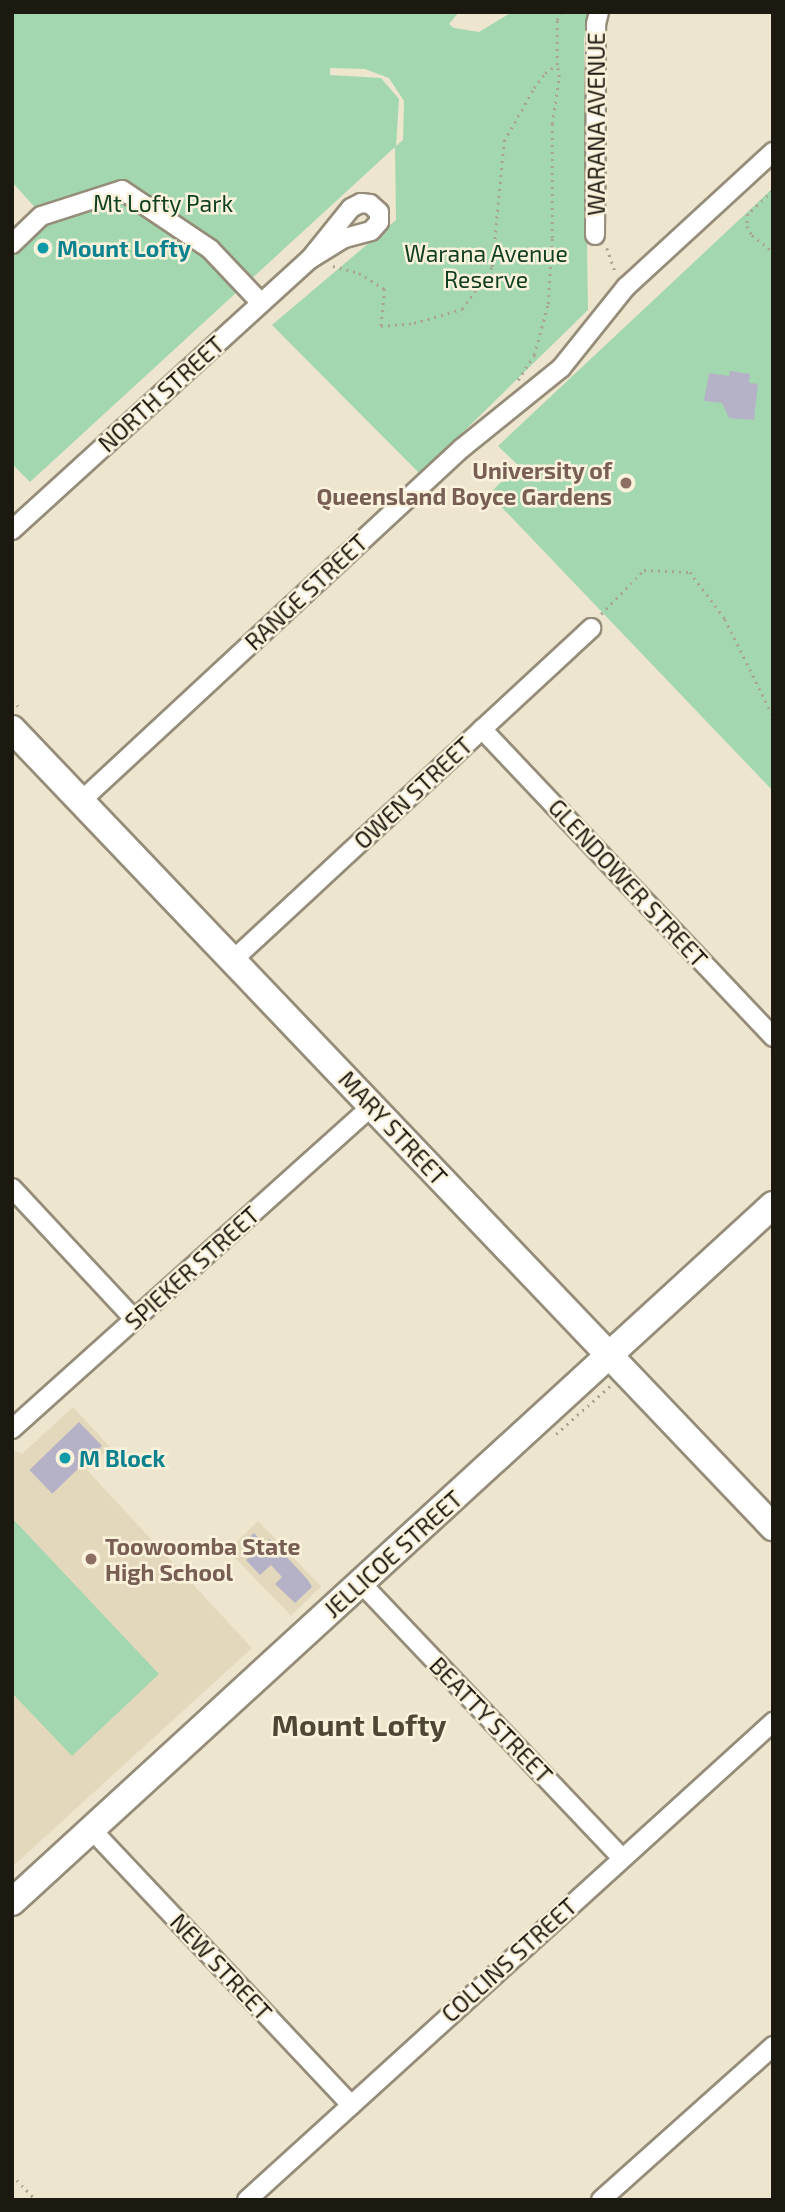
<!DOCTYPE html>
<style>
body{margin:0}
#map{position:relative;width:785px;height:2212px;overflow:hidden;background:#eee5cf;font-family:"Exo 2",sans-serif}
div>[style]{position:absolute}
.built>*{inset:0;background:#e4d8bc;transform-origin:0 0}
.green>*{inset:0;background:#a3d7b0}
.building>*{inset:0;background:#b5b1c7;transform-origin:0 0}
.path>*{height:2.5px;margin-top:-1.25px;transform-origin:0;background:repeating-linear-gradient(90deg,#aaa392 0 2px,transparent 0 7px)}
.roads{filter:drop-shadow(2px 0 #958d79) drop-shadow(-2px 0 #958d79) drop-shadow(0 2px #958d79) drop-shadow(0 -2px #958d79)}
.street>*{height:18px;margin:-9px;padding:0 9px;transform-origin:9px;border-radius:9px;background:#fff}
.secondary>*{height:26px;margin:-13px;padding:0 13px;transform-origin:13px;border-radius:13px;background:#fff}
.dots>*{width:19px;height:19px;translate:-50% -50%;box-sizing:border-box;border:4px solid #fbf2dc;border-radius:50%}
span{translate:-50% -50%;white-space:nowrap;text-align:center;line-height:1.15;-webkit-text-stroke:5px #fbf2dc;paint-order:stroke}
.street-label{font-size:23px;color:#1c1911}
.park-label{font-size:23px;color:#0f3f21}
.culture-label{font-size:23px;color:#0d838f;font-weight:700}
.left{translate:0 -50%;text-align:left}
.education-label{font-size:23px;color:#785e54;font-weight:700}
.right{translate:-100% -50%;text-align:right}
.district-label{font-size:30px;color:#4e4735;font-weight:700}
.frame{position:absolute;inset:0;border:14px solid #1c1911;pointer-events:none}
</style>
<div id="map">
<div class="built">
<i style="clip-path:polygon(73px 1407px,110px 1447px,87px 1470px,252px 1648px,12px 1867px,12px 1450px,22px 1454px)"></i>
<i style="left:258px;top:1521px;width:91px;height:42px;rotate:46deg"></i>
</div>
<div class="green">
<i style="clip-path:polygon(evenodd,12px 12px,459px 12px,449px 24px,454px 28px,479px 32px,512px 12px,589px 12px,584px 40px,588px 310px,420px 474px,272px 325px,396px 220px,395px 147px,30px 482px,12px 464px,12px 231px,40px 213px,12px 182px,12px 12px,330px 68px,365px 69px,389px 78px,404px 101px,403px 140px,396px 146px,399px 99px,381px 78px,330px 75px,330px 68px)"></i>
<i style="clip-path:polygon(773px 188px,773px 791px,489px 494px,518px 465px,498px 446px)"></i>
<i style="clip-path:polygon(12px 1518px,159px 1674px,72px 1756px,12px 1693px)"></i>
</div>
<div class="building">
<i style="clip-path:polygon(730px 371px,750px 374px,749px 383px,758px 384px,754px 420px,729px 418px,722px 403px,704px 401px,709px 373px,729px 376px)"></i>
<i style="left:79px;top:1422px;width:33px;height:69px;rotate:46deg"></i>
<i style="clip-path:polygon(254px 1533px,264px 1544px,270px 1539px,308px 1580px,312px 1587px,295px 1603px,275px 1584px,282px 1577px,271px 1565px,260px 1575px,246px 1560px,256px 1550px,254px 1548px,251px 1551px,243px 1543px)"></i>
</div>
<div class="path">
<i style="left:773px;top:191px;width:34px;rotate:137deg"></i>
<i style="left:748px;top:214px;width:12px;rotate:95deg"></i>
<i style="left:747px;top:226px;width:10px;rotate:61deg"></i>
<i style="left:752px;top:235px;width:27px;rotate:39deg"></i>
<i style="left:607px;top:248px;width:28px;rotate:71deg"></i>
<i style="left:333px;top:266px;width:27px;rotate:15deg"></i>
<i style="left:359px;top:273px;width:31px;rotate:32deg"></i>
<i style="left:385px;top:289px;width:37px;rotate:96deg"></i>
<i style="left:381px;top:326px;width:33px;rotate:-5deg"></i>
<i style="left:414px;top:323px;width:50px;rotate:-16.3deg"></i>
<i style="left:462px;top:309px;width:52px;rotate:-54.5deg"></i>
<i style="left:492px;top:267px;width:127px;rotate:-84.6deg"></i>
<i style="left:504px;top:141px;width:61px;rotate:-60.5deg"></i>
<i style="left:534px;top:88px;width:19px;rotate:-54deg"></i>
<i style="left:545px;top:73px;width:14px;rotate:-34deg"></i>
<i style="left:557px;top:65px;width:45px;rotate:-90deg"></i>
<i style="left:557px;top:20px;width:9px;rotate:-63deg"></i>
<i style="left:518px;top:380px;width:30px;rotate:-57deg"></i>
<i style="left:534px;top:355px;width:53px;rotate:-74.6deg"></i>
<i style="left:548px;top:304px;width:66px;rotate:-86.5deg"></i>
<i style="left:552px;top:238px;width:114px;rotate:-90deg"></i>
<i style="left:552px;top:124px;width:48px;rotate:-81.5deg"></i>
<i style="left:559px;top:77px;width:12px;rotate:-99deg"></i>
<i style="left:601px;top:614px;width:62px;rotate:-45.7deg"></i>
<i style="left:644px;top:570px;width:46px;rotate:2.5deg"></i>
<i style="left:690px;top:572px;width:59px;rotate:53.3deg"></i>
<i style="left:725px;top:619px;width:108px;rotate:63.7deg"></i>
<i style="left:12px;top:700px;width:11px;rotate:45deg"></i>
<i style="left:556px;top:1434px;width:72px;rotate:-41.6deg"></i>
<i style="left:12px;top:2175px;width:35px;rotate:46deg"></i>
</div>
<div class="roads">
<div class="street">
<i style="left:595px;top:235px;width:211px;rotate:-89.7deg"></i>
<i style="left:596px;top:24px;width:12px;rotate:-76deg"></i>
<i style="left:12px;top:244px;width:40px;rotate:-44deg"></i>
<i style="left:41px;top:216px;width:85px;rotate:-17.8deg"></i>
<i style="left:122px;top:190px;width:106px;rotate:33.8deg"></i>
<i style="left:210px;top:249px;width:74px;rotate:46.6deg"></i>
<i style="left:12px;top:530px;width:403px;rotate:-42.3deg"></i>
<i style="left:310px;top:259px;width:65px;rotate:-51.2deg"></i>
<i style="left:351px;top:208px;width:11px;rotate:-27deg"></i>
<i style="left:361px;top:203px;width:9px;rotate:6deg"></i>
<i style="left:370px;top:204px;width:12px;rotate:42deg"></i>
<i style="left:379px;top:212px;width:10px;rotate:90deg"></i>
<i style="left:379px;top:222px;width:12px;rotate:132deg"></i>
<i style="left:371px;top:231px;width:28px;rotate:165deg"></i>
<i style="left:344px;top:238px;width:40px;rotate:148deg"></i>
<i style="left:482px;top:729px;width:424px;rotate:46.6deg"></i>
<i style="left:81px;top:801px;width:519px;rotate:-42.82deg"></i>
<i style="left:462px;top:448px;width:127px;rotate:-38.9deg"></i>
<i style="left:561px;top:368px;width:104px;rotate:-51.3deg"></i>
<i style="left:626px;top:287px;width:200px;rotate:-42.6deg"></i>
<i style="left:234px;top:959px;width:487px;rotate:-42.8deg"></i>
<i style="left:12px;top:1188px;width:180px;rotate:47deg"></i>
<i style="left:12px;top:1429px;width:484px;rotate:-41.9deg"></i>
<i style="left:361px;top:1583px;width:379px;rotate:46.5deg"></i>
<i style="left:92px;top:1830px;width:378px;rotate:46.7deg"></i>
<i style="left:247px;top:2200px;width:711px;rotate:-42.26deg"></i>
<i style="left:601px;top:2200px;width:231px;rotate:-41.8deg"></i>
</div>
<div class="secondary">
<i style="left:12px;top:729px;width:1103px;rotate:46.36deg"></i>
<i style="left:12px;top:1902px;width:1032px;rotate:-42.49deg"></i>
</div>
</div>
<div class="dots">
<i style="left:43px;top:248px;background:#0f9aa8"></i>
<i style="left:626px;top:483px;background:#8d6e63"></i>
<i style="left:65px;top:1458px;background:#0f9aa8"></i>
<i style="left:91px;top:1559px;background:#8d6e63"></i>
</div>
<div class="street-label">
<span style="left:596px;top:124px;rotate:-90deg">WARANA AVENUE</span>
<span style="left:161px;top:394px;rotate:-42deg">NORTH STREET</span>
<span style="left:306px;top:592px;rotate:-43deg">RANGE STREET</span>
<span style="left:413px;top:793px;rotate:-43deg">OWEN STREET</span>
<span style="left:628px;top:883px;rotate:47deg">GLENDOWER STREET</span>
<span style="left:393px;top:1128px;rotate:47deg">MARY STREET</span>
<span style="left:192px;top:1268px;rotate:-42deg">SPIEKER STREET</span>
<span style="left:393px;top:1554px;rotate:-42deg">JELLICOE STREET</span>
<span style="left:491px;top:1720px;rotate:46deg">BEATTY STREET</span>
<span style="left:509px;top:1960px;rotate:-42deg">COLLINS STREET</span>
<span style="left:221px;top:1967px;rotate:47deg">NEW STREET</span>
</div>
<div class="park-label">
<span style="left:163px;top:203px">Mt Lofty Park</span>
<span style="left:486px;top:266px">Warana Avenue<br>Reserve</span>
</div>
<div class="culture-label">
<span class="left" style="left:57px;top:248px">Mount Lofty</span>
<span class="left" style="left:79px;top:1458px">M Block</span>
</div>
<div class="education-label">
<span class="right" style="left:612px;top:483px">University of<br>Queensland Boyce Gardens</span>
<span class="left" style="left:105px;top:1559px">Toowoomba State<br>High School</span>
</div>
<div class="district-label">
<span style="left:359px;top:1724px">Mount Lofty</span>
</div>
<div class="frame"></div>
</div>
